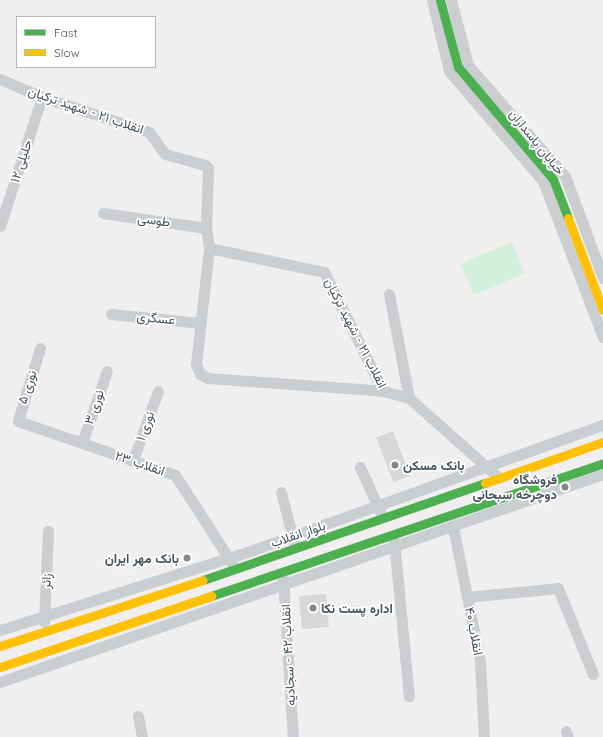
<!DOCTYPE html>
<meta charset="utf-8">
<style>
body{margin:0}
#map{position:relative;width:603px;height:737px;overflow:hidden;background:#f0eeef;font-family:Quicksand,Vazirmatn,sans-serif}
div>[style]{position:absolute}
.green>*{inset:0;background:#d2f0dd;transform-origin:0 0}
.building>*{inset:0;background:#d7d6d9;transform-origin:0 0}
.street>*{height:11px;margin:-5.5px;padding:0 5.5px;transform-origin:5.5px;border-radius:5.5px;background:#caced0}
.fast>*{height:9px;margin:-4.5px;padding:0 4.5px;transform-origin:4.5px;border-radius:4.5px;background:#4caf50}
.slow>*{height:9px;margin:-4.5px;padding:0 4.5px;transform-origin:4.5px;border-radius:4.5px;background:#ffc107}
.dots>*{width:11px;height:11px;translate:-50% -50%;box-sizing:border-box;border:2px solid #fff;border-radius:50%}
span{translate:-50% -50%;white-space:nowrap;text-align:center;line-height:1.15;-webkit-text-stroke:3.5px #fff;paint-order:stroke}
.street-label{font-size:13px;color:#45525c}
.poi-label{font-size:13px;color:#45525c;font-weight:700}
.left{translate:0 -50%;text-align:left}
.right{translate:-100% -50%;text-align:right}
.legend{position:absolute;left:16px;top:16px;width:140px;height:52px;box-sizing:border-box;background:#fff;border:1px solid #b5babe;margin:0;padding:5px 7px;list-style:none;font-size:12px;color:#45525c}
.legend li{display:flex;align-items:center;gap:8px;height:20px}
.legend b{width:20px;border:1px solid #b5babe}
</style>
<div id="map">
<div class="green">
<i style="left:512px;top:242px;width:34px;height:56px;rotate:67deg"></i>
</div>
<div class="building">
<i style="left:393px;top:431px;width:48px;height:18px;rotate:69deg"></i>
<i style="left:326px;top:594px;width:33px;height:27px;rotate:85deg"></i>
</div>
<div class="street">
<i style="left:432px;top:0;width:73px;rotate:76.5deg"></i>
<i style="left:449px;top:71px;width:145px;rotate:49.5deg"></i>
<i style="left:543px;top:181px;width:167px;rotate:69deg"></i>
<i style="left:451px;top:0;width:67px;rotate:75.3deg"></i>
<i style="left:468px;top:65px;width:147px;rotate:48.9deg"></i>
<i style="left:565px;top:176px;width:109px;rotate:69.6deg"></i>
<i style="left:0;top:79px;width:46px;rotate:23.2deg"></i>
<i style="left:42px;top:97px;width:113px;rotate:18.1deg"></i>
<i style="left:149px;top:132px;width:27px;rotate:54deg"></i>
<i style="left:165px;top:154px;width:41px;rotate:15.4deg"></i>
<i style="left:205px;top:165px;width:4px;rotate:45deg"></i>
<i style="left:208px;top:168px;width:60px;rotate:91.9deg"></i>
<i style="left:206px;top:228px;width:20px;rotate:81deg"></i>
<i style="left:209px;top:248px;width:117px;rotate:11.8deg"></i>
<i style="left:324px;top:272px;width:133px;rotate:63.6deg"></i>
<i style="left:383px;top:391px;width:27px;rotate:15deg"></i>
<i style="left:409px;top:398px;width:120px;rotate:41.6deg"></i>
<i style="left:103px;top:213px;width:104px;rotate:8.3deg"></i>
<i style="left:0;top:226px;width:136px;rotate:-72deg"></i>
<i style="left:209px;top:248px;width:117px;rotate:96.4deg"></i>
<i style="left:196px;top:364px;width:11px;rotate:68deg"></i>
<i style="left:200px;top:374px;width:9px;rotate:27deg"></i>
<i style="left:208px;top:378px;width:175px;rotate:4.2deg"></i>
<i style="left:389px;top:294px;width:106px;rotate:79.1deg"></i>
<i style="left:111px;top:314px;width:90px;rotate:5.7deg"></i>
<i style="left:40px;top:348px;width:76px;rotate:106.8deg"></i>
<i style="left:18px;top:421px;width:166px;rotate:19deg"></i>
<i style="left:175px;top:475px;width:105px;rotate:57.1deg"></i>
<i style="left:82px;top:443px;width:76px;rotate:-70.9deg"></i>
<i style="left:133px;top:460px;width:73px;rotate:-70.1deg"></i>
<i style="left:360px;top:467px;width:51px;rotate:65.9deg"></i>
<i style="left:281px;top:492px;width:53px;rotate:75.7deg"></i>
<i style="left:453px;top:527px;width:137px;rotate:78.6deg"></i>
<i style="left:480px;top:661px;width:76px;rotate:87deg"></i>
<i style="left:394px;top:541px;width:156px;rotate:84.5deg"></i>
<i style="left:283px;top:580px;width:157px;rotate:86.4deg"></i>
<i style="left:467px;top:597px;width:91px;rotate:-5.6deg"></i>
<i style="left:558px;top:588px;width:93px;rotate:67.9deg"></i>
<i style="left:44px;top:622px;width:91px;rotate:-87.5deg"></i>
<i style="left:0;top:630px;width:265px;rotate:-17.5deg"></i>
<i style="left:253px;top:550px;width:372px;rotate:-19.7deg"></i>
<i style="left:0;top:682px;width:638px;rotate:-19.03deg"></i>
<i style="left:138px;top:716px;width:21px;rotate:79deg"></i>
<i style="left:566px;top:731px;width:6px;rotate:72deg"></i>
</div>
<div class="fast">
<i style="left:440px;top:0;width:69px;rotate:75deg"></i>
<i style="left:458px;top:67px;width:147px;rotate:49.7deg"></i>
<i style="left:553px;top:179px;width:42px;rotate:69deg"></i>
<i style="left:203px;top:580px;width:298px;rotate:-19deg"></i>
<i style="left:211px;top:596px;width:414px;rotate:-18.7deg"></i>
</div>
<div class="slow">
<i style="left:568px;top:218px;width:98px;rotate:69.2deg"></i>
<i style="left:485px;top:483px;width:125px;rotate:-19.2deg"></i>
<i style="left:0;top:646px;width:213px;rotate:-18deg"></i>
<i style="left:0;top:667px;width:223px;rotate:-18.6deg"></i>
</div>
<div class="dots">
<i style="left:395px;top:465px;background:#81898f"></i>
<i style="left:565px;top:487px;background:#81898f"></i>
<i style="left:187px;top:558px;background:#81898f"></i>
<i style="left:313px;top:608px;background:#81898f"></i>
</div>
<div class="street-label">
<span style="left:86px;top:110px;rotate:19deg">انقلاب ۲۱ - شهید ترکیان</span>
<span style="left:537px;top:142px;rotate:51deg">خیابان پاسداران</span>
<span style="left:21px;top:161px;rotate:-72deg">حلیلی ۱۲</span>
<span style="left:154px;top:220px;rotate:8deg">طوسی</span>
<span style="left:156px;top:318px;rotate:6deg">عسگری</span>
<span style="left:356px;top:333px;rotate:63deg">انقلاب ۲۱ - شهید ترکیان</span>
<span style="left:27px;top:387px;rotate:-72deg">نوری ۵</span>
<span style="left:94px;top:407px;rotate:-71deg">نوری ۳</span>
<span style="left:145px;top:426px;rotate:-70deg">نوری ۱</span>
<span style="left:140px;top:463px;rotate:19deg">انقلاب ۲۳</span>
<span style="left:298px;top:534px;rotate:-19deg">بلوار انقلاب</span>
<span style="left:46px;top:581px;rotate:-87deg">زائر</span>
<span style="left:474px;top:631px;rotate:79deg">انقلاب ۴۰</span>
<span style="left:288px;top:655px;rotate:-93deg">انقلاب ۴۲ - سجادیه</span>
</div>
<div class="poi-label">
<span class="left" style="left:403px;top:465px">بانک مسکن</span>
<span class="right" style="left:557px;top:487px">فروشگاه<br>دوچرخه سبحانی</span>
<span class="right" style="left:179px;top:558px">بانک مهر ایران</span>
<span class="left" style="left:321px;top:608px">اداره پست نکا</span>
</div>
<ul class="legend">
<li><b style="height:5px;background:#4caf50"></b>Fast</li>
<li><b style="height:5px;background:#ffc107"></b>Slow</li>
</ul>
</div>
